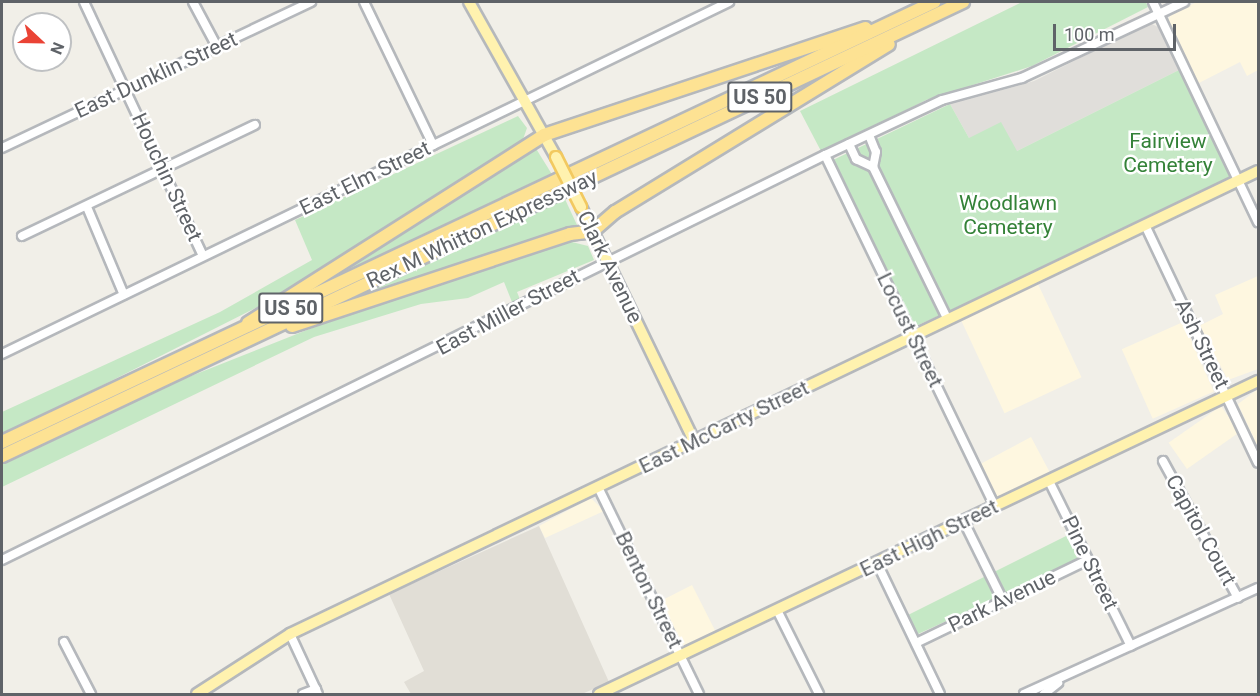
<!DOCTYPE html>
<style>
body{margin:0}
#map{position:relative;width:1260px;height:696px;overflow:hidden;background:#f1efe8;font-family:Roboto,sans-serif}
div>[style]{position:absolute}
.commercial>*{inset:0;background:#fef7e0;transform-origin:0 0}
.industrial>*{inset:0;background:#e0deda}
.education>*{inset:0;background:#e1ded6}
.green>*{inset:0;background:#c5e8c5}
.roads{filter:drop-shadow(2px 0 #b5b8bc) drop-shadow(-2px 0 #b5b8bc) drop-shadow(0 2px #b5b8bc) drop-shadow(0 -2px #b5b8bc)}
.minor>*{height:8px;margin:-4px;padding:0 4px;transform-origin:4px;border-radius:4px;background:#fff}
.major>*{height:10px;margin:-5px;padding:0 5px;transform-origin:5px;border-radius:5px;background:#fff2af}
.highway>*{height:12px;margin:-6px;padding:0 6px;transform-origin:6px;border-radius:6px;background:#fde293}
.bridges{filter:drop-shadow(2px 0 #f2c960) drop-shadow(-2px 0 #f2c960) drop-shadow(0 2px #f2c960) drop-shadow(0 -2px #f2c960)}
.major-bridge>*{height:10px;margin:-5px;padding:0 5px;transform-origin:5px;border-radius:5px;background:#fff2af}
span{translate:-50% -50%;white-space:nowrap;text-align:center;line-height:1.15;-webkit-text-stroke:5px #fff;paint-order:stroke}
.shield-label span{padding:2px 4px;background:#fff;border:2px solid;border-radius:4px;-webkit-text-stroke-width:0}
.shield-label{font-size:20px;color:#5f6368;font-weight:700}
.street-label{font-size:21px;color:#5f6368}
.park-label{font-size:21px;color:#348238}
.frame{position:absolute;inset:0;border:3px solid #5f6368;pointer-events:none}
.north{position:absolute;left:12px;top:12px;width:60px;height:60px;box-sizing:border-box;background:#fff;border:2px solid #bfc1c3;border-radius:50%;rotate:112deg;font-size:16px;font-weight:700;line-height:24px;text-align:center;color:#5f6368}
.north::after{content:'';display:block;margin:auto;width:21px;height:27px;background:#ea4335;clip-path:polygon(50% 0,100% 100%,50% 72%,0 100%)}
.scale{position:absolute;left:1053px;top:24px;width:123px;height:27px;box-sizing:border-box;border:3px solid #5f6368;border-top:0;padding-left:8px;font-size:18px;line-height:21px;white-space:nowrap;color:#5f6368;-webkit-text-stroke:4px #fff;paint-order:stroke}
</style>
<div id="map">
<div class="commercial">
<i style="clip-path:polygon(1197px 2px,1258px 2px,1258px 70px,1247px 76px,1240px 62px,1197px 84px,1167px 23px,1171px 14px)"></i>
<i style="clip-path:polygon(1258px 276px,1258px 369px,1228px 380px,1199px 326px,1223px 314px,1215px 295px)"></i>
<i style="left:1038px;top:284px;width:103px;height:85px;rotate:65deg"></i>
<i style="left:1183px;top:322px;width:76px;height:67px;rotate:66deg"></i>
<i style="clip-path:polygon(1258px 389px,1258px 447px,1238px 404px)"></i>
<i style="left:1221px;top:406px;width:32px;height:64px;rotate:55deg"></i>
<i style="left:1031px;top:437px;width:40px;height:60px;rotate:62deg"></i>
<i style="clip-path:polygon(591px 498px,604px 511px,545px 538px,539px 526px)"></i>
<i style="left:692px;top:585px;width:51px;height:37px;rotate:63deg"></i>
</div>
<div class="industrial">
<i style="clip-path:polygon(1150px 23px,1158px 27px,1179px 70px,1017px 151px,969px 138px,950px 104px,1034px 81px)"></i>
</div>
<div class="education">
<i style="clip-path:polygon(539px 526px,609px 682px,582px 694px,411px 694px,404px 682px,424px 671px,389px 594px)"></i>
</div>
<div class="green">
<i style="clip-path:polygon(1022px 2px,1146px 2px,1148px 7px,1032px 66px,926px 100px,822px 153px,800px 111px)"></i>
<i style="clip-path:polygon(1179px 70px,1231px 174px,1226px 184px,914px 327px,833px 160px,950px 104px,969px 138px,1001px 122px,1017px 151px)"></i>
<i style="clip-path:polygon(518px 116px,527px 128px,521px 145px,281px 295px,2px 436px,2px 412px,220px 312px,312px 260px,295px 220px)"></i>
<i style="clip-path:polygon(535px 147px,553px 176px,295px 299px)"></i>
<i style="clip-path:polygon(564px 197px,577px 225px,573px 229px,329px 308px)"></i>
<i style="clip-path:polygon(568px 241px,588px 246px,594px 260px,517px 292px,521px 302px,514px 307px,504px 282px,468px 298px,421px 304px,314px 337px,2px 487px,2px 463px,181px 380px,317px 326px)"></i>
<i style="clip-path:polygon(1070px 534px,1078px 561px,918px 634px,908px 615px)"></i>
</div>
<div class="roads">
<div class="minor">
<i style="left:84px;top:2px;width:280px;rotate:64.9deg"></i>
<i style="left:193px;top:2px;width:51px;rotate:61.9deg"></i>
<i style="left:364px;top:2px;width:159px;rotate:64.2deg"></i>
<i style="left:1153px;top:2px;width:244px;rotate:64.5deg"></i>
<i style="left:869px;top:135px;width:18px;rotate:68deg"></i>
<i style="left:876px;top:152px;width:15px;rotate:101deg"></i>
<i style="left:873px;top:167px;width:170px;rotate:63.9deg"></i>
<i style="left:849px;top:144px;width:17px;rotate:65deg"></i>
<i style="left:856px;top:159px;width:19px;rotate:25deg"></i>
<i style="left:2px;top:148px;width:342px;rotate:-25.3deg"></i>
<i style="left:825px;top:155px;width:390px;rotate:64.2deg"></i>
<i style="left:87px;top:207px;width:95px;rotate:67.2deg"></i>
<i style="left:1145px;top:225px;width:263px;rotate:64.6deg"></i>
<i style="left:22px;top:236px;width:258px;rotate:-25.5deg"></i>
<i style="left:2px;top:354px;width:808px;rotate:-25.84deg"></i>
<i style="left:1163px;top:461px;width:156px;rotate:61.3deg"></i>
<i style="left:1049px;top:481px;width:184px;rotate:63.6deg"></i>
<i style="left:598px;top:487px;width:230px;rotate:64deg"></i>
<i style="left:964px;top:522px;width:88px;rotate:63.7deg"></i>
<i style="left:2px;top:560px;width:917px;rotate:-26.2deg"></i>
<i style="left:825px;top:155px;width:129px;rotate:-25.2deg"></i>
<i style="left:942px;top:100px;width:83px;rotate:-15.4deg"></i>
<i style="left:1022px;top:78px;width:179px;rotate:-25.1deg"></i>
<i style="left:877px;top:563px;width:145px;rotate:64.3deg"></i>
<i style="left:777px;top:610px;width:94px;rotate:63.4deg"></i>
<i style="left:290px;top:634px;width:66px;rotate:65deg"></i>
<i style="left:64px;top:642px;width:59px;rotate:62.6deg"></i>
<i style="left:916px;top:643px;width:191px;rotate:-25.8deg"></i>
<i style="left:303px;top:694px;width:14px;rotate:-21deg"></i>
<i style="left:1024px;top:694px;width:257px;rotate:-24.4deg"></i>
<i style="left:1044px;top:694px;width:18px;rotate:-38deg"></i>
</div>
<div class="major">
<i style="left:469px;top:2px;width:178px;rotate:60.7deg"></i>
<i style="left:581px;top:207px;width:260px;rotate:64.2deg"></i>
<i style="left:197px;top:694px;width:111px;rotate:-32.8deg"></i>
<i style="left:290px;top:634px;width:1073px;rotate:-25.56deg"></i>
<i style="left:599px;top:694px;width:730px;rotate:-25.41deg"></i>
</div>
<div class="highway">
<i style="left:248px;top:323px;width:351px;rotate:-32.4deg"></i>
<i style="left:544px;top:135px;width:339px;rotate:-18.4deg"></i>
<i style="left:292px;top:326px;width:293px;rotate:-18.3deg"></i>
<i style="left:570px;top:234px;width:23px;rotate:-7deg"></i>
<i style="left:593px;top:231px;width:29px;rotate:-41deg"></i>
<i style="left:615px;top:212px;width:321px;rotate:-31.5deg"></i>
<i style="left:2px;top:442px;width:1031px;rotate:-25.27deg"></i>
<i style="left:2px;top:456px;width:1063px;rotate:-25.29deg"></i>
</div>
</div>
<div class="bridges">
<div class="major-bridge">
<i style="left:556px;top:157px;width:56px;rotate:63.4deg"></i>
</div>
</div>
<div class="shield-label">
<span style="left:760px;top:97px">US 50</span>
<span style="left:291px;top:308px">US 50</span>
</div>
<div class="street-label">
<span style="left:156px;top:75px;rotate:-25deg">East Dunklin Street</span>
<span style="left:167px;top:177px;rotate:65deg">Houchin Street</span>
<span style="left:365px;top:178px;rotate:-26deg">East Elm Street</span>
<span style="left:482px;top:229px;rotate:-25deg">Rex M Whitton Expressway</span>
<span style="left:610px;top:267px;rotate:64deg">Clark Avenue</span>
<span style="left:508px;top:312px;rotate:-28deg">East Miller Street</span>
<span style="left:910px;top:330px;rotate:64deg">Locust Street</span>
<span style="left:1202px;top:344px;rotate:64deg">Ash Street</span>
<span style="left:724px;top:427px;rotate:-26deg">East McCarty Street</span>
<span style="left:1201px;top:530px;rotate:61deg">Capitol Court</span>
<span style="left:929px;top:538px;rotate:-26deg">East High Street</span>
<span style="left:1090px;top:563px;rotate:64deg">Pine Street</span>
<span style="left:649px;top:590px;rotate:64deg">Benton Street</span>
<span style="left:1002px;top:601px;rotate:-26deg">Park Avenue</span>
</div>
<div class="park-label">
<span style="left:1168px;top:153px">Fairview<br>Cemetery</span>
<span style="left:1008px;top:215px">Woodlawn<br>Cemetery</span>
</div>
<div class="frame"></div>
<div class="north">N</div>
<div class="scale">100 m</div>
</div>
